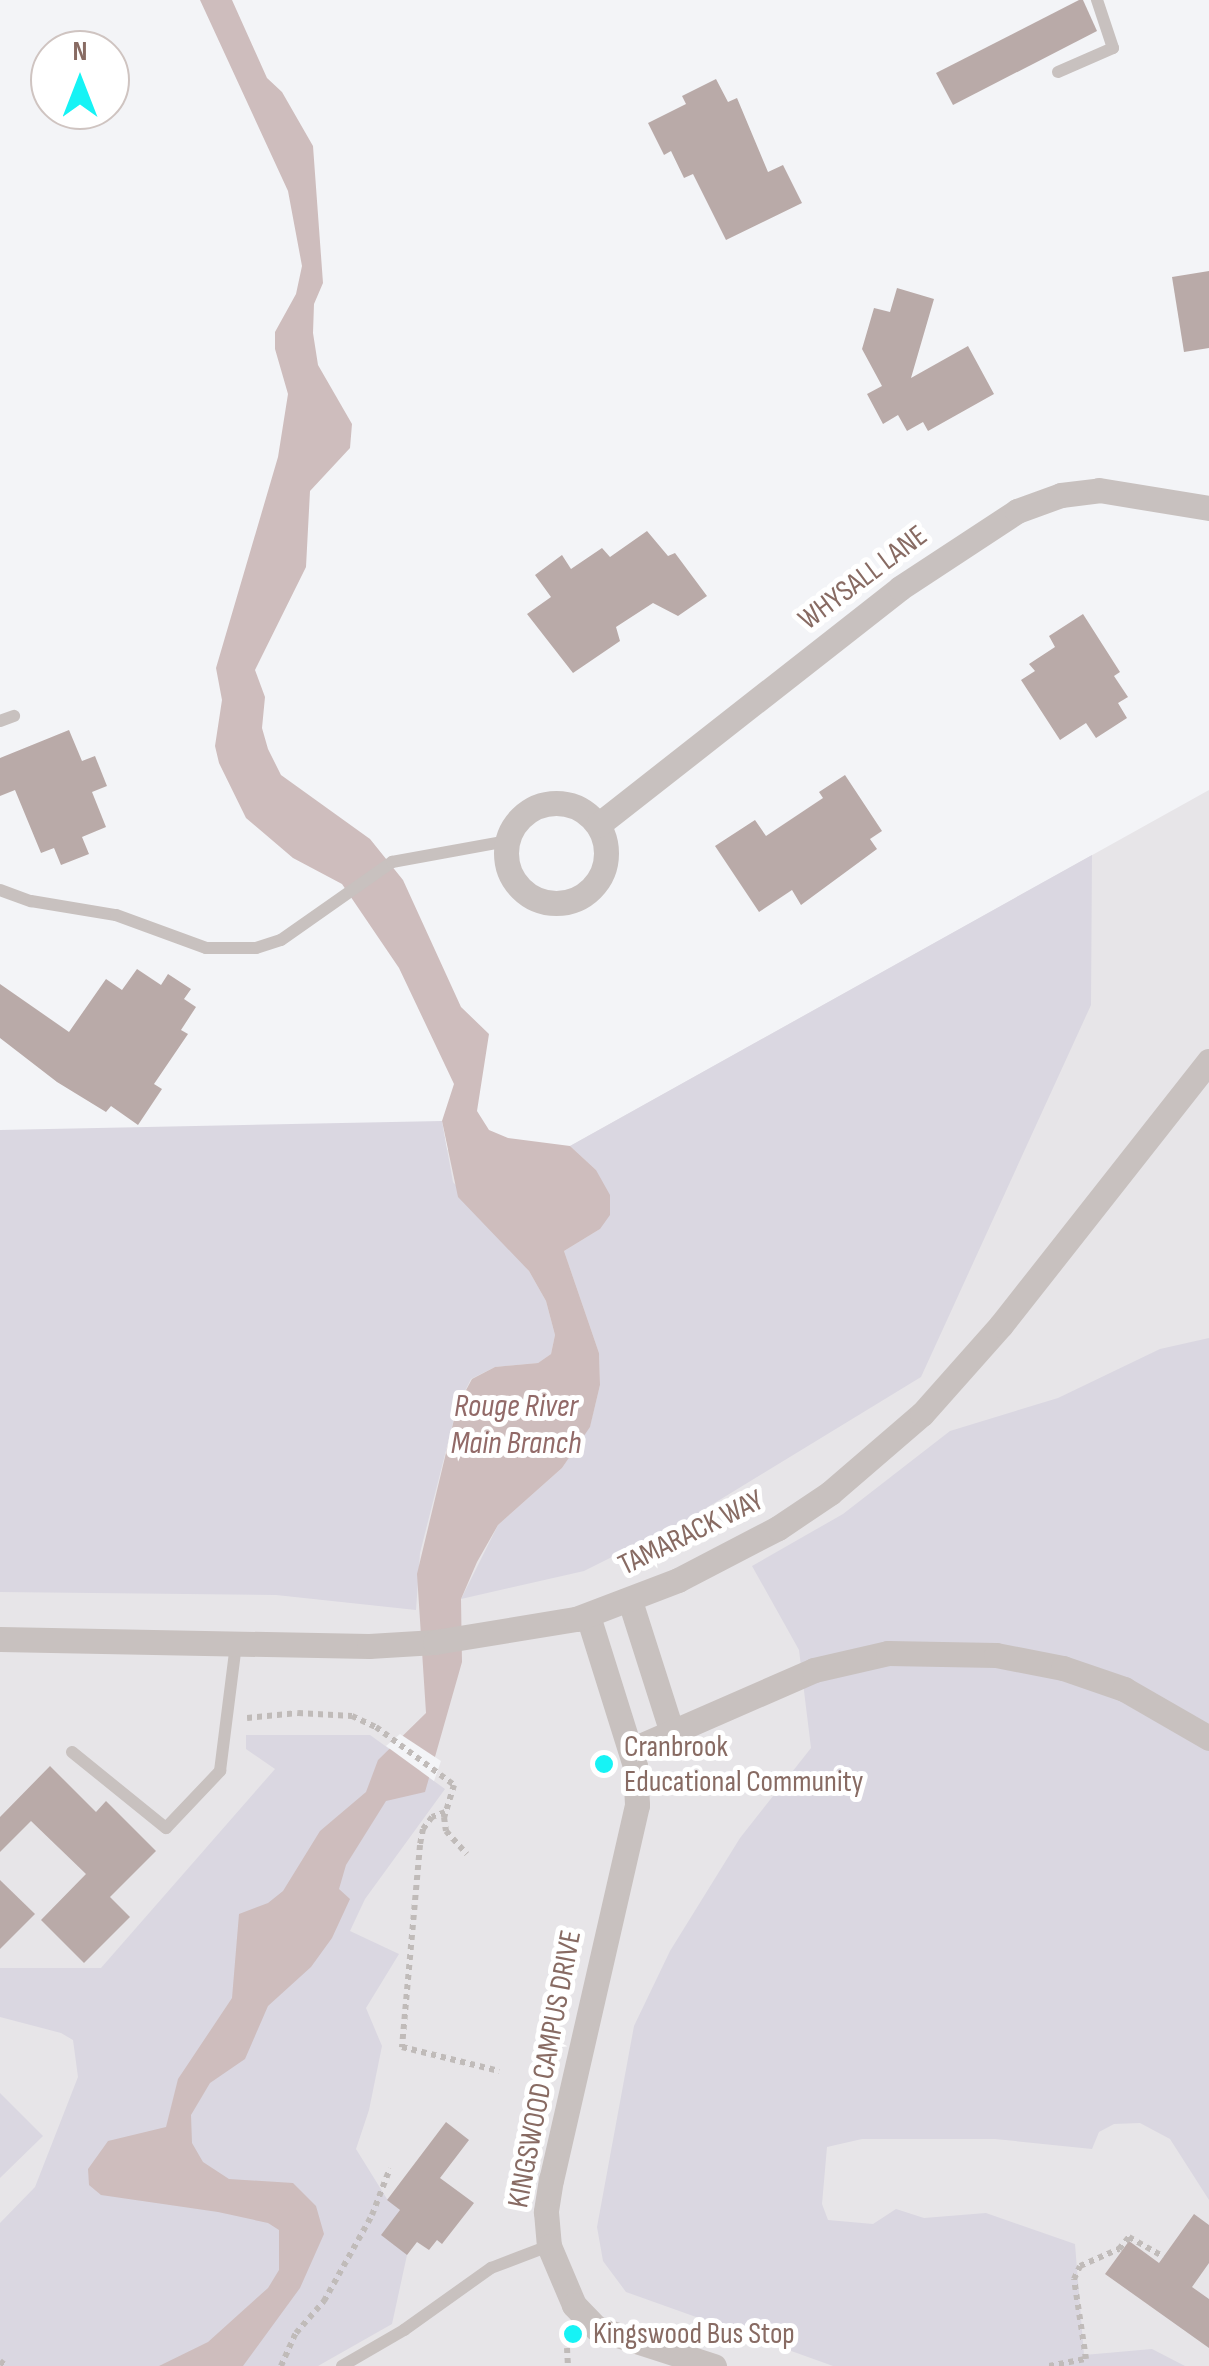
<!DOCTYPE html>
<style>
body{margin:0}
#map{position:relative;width:1209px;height:2366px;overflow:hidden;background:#f3f4f7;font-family:"Sofia Sans Condensed",sans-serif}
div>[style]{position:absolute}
.built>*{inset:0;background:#e7e5e8}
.green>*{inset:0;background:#dad7e1}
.water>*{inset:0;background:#cebdbd}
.pier>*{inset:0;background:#f3f4f7}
.building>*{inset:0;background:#b9aaa8}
.path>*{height:6px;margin-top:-3px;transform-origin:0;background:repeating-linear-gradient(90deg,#c0bbb9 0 5px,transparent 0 10px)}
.service>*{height:12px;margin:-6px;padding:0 6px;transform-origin:6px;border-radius:6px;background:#c8c1bf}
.minor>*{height:25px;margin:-12.5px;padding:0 12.5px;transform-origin:12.5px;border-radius:12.5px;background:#c8c1bf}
.minor>.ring{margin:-12.5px;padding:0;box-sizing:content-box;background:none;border:25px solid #c8c1bf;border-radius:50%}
.dots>*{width:28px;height:28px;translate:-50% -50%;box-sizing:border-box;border:5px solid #fff;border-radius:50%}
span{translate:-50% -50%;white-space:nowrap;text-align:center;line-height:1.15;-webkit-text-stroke:10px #fff;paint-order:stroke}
.street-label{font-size:30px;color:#886b63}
.poi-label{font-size:30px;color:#886b63}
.left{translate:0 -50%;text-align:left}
.water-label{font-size:32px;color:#926a68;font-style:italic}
.north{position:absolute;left:30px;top:30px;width:100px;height:100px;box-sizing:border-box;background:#fff;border:2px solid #cfc4c1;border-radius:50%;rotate:0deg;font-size:28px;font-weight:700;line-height:40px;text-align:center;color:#886b63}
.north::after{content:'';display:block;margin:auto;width:35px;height:45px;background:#16f3f5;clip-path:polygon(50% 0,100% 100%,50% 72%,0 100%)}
</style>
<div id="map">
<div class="built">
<i style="clip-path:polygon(1209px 790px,1209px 2366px,0 2366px,0 1163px,570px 1146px)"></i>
</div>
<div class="green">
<i style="clip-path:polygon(1092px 855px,1091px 1005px,921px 1377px,690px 1518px,584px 1571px,461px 1599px,498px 1525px,562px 1468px,590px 1426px,600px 1385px,599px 1353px,564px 1251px,600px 1229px,596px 1170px,570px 1146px)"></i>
<i style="clip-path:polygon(442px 1121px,453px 1182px,529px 1271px,546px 1301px,555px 1335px,551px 1354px,538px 1363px,495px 1367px,471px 1379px,457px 1407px,420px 1553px,416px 1610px,276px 1595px,0 1592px,0 1130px)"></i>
<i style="clip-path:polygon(1209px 1338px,1209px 2200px,1170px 2139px,1140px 2123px,1114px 2124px,1099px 2132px,1092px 2149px,995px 2139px,862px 2139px,827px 2147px,822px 2204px,828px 2220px,873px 2224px,896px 2209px,924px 2218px,986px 2213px,1075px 2244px,1084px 2355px,1152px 2349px,1185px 2366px,833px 2366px,626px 2292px,603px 2261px,597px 2227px,634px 2026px,670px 1951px,740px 1838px,811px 1748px,799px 1650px,752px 1566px,843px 1514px,950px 1431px,1058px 1398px,1160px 1349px)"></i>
<i style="clip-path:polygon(246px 1735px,370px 1735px,445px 1789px,365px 1899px,350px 1931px,399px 1954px,366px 2008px,382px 2046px,369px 2110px,356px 2149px,387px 2199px,400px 2210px,407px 2255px,392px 2324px,318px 2366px,0 2366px,0 2223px,35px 2187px,78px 2077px,73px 2040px,61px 2033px,0 2017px,0 1968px,101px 1968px,275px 1769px,246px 1749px)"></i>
<i style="clip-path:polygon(0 2093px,43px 2136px,0 2178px)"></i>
</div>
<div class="water">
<i style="clip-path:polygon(200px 0,232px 0,267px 78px,282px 92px,313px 146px,323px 283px,314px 304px,313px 333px,318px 365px,352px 424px,350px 448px,310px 491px,306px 567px,255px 670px,265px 697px,262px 728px,268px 749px,281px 775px,370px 839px,403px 880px,461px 1007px,489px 1034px,477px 1111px,489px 1130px,508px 1138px,570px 1146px,596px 1170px,610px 1195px,610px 1215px,600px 1229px,564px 1251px,599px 1353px,600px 1385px,590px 1427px,562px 1468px,498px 1525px,477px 1562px,461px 1599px,462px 1662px,425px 1792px,386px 1801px,346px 1865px,339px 1889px,350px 1899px,332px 1938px,311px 1967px,268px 2006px,245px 2059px,210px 2083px,191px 2115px,192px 2143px,203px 2162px,229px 2179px,293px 2183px,316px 2206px,324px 2234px,300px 2288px,243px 2366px,159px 2366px,208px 2342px,268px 2288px,279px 2270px,279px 2230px,268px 2223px,218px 2212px,101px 2195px,89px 2185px,88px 2169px,108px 2141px,166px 2127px,178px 2079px,232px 1998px,239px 1914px,268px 1903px,283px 1891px,320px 1831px,366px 1792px,378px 1760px,426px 1713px,417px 1574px,457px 1407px,472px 1379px,495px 1367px,538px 1363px,551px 1354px,555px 1335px,546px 1301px,529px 1271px,458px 1197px,442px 1121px,454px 1084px,399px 968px,342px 884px,293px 858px,246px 818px,219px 763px,215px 746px,222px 700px,216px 668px,278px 457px,288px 394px,275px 349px,275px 332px,296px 294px,302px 266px,288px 191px)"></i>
</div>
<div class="pier">
<i style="clip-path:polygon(400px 1734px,441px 1761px,434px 1781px,386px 1746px)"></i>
</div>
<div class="building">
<i style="clip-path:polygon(1079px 0,1083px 0,1097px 31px,953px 105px,936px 73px)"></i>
<i style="clip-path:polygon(716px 79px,728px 102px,737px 98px,768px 172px,783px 165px,802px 203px,726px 240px,693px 174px,684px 178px,671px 151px,664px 155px,648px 123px,686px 104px,682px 96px)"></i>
<i style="clip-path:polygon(1209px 271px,1209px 348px,1184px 352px,1172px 277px)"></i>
<i style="clip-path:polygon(897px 288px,934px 299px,911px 378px,968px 346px,994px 394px,928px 431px,923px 422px,907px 431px,898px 415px,883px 424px,867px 394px,882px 386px,862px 349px,874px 308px,890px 312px)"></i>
<i style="clip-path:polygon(647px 531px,668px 556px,675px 553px,707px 596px,678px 616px,653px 603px,616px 627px,620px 641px,573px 673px,527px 614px,551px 597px,535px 575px,562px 555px,571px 569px,602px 548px,610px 557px)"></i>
<i style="clip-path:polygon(1083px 614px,1120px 672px,1114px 676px,1128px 697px,1118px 703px,1127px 718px,1096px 738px,1086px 723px,1060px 740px,1021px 680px,1035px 671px,1029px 664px,1055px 647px,1049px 636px)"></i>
<i style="clip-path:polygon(69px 730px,82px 761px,95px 756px,107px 786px,92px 792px,106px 827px,82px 837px,89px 854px,61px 865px,54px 848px,41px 853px,15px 790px,0 796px,0 758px)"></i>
<i style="clip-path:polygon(845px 775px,882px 831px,870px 839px,877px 849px,801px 905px,792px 890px,759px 912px,715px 846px,755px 820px,766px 836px,823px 798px,819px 792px)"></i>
<i style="clip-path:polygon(137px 969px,161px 985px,168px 974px,191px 989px,184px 999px,196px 1007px,181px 1030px,188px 1034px,154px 1084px,162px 1089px,138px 1125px,111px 1106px,106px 1112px,57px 1082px,0 1038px,0 984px,69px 1032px,106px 979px,122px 990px)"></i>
<i style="clip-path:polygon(50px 1766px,96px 1812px,106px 1801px,156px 1851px,110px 1897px,130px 1917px,84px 1963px,41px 1920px,86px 1874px,31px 1821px,0 1852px,0 1817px)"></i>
<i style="clip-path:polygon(0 1880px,35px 1914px,0 1949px)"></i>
<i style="clip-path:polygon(446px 2122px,469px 2140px,440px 2178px,474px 2203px,442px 2244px,437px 2240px,429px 2250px,417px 2242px,407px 2255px,381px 2235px,400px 2210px,387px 2200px)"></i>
<i style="clip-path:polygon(1194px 2214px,1209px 2225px,1209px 2263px,1192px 2287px,1209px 2299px,1209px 2348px,1105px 2274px,1129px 2241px,1159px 2263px)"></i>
</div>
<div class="path">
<i style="left:247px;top:1718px;width:51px;rotate:-5.6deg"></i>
<i style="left:298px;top:1713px;width:54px;rotate:3.2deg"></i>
<i style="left:352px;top:1716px;width:26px;rotate:25deg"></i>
<i style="left:376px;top:1727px;width:97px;rotate:36.6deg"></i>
<i style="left:454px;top:1785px;width:34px;rotate:107deg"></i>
<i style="left:444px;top:1817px;width:14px;rotate:82deg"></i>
<i style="left:446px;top:1831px;width:31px;rotate:48deg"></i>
<i style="left:445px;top:1812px;width:14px;rotate:159deg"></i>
<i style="left:432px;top:1817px;width:15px;rotate:127deg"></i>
<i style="left:423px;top:1829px;width:16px;rotate:101deg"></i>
<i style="left:420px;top:1845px;width:203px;rotate:95.1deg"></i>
<i style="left:402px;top:2047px;width:100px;rotate:13.9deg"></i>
<i style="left:567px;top:2348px;width:18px;rotate:87deg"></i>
<i style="left:0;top:2361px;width:8px;rotate:40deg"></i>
<i style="left:281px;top:2366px;width:36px;rotate:-66deg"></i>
<i style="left:296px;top:2333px;width:43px;rotate:-48.8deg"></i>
<i style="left:324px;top:2301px;width:98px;rotate:-60.8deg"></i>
<i style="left:372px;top:2215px;width:50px;rotate:-69deg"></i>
<i style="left:1049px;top:2366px;width:38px;rotate:-11deg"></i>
<i style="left:1086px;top:2359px;width:81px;rotate:-98.5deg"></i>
<i style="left:1074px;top:2279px;width:14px;rotate:-65deg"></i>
<i style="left:1080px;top:2266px;width:43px;rotate:-23.6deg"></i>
<i style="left:1119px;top:2249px;width:16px;rotate:-50deg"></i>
<i style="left:1129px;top:2237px;width:40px;rotate:29.7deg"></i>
</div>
<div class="service">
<i style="left:1058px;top:72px;width:60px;rotate:-23.6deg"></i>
<i style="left:1113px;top:48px;width:51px;rotate:-108.4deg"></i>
<i style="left:0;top:721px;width:15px;rotate:-20deg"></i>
<i style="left:0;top:890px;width:33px;rotate:20deg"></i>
<i style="left:31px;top:901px;width:86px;rotate:9.4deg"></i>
<i style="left:116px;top:915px;width:96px;rotate:20.1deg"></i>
<i style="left:206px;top:948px;width:50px"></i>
<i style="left:256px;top:948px;width:26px;rotate:-18deg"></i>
<i style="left:281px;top:940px;width:136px;rotate:-35.1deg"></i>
<i style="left:392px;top:862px;width:118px;rotate:-10.3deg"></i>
<i style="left:72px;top:1752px;width:121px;rotate:39deg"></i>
<i style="left:166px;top:1828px;width:79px;rotate:-46.5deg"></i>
<i style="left:220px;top:1771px;width:128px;rotate:-82.8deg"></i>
<i style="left:342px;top:2366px;width:72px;rotate:-30.1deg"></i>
<i style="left:404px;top:2330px;width:107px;rotate:-35.5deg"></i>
<i style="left:491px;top:2268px;width:62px;rotate:-20.8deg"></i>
</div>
<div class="minor">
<i class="ring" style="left:506px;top:803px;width:75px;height:75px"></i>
<i style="left:598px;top:825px;width:384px;rotate:-38.1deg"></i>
<i style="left:900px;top:588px;width:140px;rotate:-33.3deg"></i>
<i style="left:1017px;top:511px;width:47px;rotate:-20deg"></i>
<i style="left:1061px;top:495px;width:38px;rotate:-7deg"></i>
<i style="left:1099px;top:490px;width:111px;rotate:9.3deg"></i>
<i style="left:630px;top:1601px;width:139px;rotate:72.3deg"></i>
<i style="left:588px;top:1616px;width:157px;rotate:72.6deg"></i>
<i style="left:635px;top:1766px;width:39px;rotate:87deg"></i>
<i style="left:637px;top:1805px;width:384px;rotate:102.9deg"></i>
<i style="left:551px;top:2179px;width:33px;rotate:99deg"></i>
<i style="left:546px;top:2212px;width:34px;rotate:85deg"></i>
<i style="left:549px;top:2246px;width:64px;rotate:67deg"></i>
<i style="left:574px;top:2305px;width:32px;rotate:46deg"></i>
<i style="left:596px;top:2328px;width:124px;rotate:17.9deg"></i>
<i style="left:0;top:1639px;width:369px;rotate:1.1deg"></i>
<i style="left:369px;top:1646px;width:66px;rotate:-3.5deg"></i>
<i style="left:435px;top:1642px;width:143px;rotate:-9.3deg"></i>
<i style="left:576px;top:1619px;width:109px;rotate:-20.9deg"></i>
<i style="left:678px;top:1580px;width:113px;rotate:-27.5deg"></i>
<i style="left:778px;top:1528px;width:63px;rotate:-33.9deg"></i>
<i style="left:830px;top:1493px;width:121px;rotate:-40.7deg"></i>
<i style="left:922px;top:1414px;width:119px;rotate:-48.4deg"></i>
<i style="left:1001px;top:1325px;width:336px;rotate:-51.8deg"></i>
<i style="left:631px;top:1750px;width:200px;rotate:-23.6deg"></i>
<i style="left:814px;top:1670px;width:76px;rotate:-12.9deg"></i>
<i style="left:888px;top:1653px;width:108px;rotate:1.1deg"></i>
<i style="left:996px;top:1655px;width:68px;rotate:11deg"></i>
<i style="left:1063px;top:1668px;width:65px;rotate:19deg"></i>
<i style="left:1124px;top:1689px;width:98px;rotate:30deg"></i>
</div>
<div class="dots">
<i style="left:604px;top:1764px;background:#16f3f5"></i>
<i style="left:573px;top:2334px;background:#16f3f5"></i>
</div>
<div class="street-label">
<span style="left:863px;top:578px;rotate:-37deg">WHYSALL LANE</span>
<span style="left:691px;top:1533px;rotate:-26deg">TAMARACK WAY</span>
<span style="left:545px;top:2069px;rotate:-79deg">KINGSWOOD CAMPUS DRIVE</span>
</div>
<div class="poi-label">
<span class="left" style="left:624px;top:1764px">Cranbrook<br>Educational Community</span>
<span class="left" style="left:593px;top:2334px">Kingswood Bus Stop</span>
</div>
<div class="water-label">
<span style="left:516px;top:1426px">Rouge River<br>Main Branch</span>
</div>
<div class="north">N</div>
</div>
